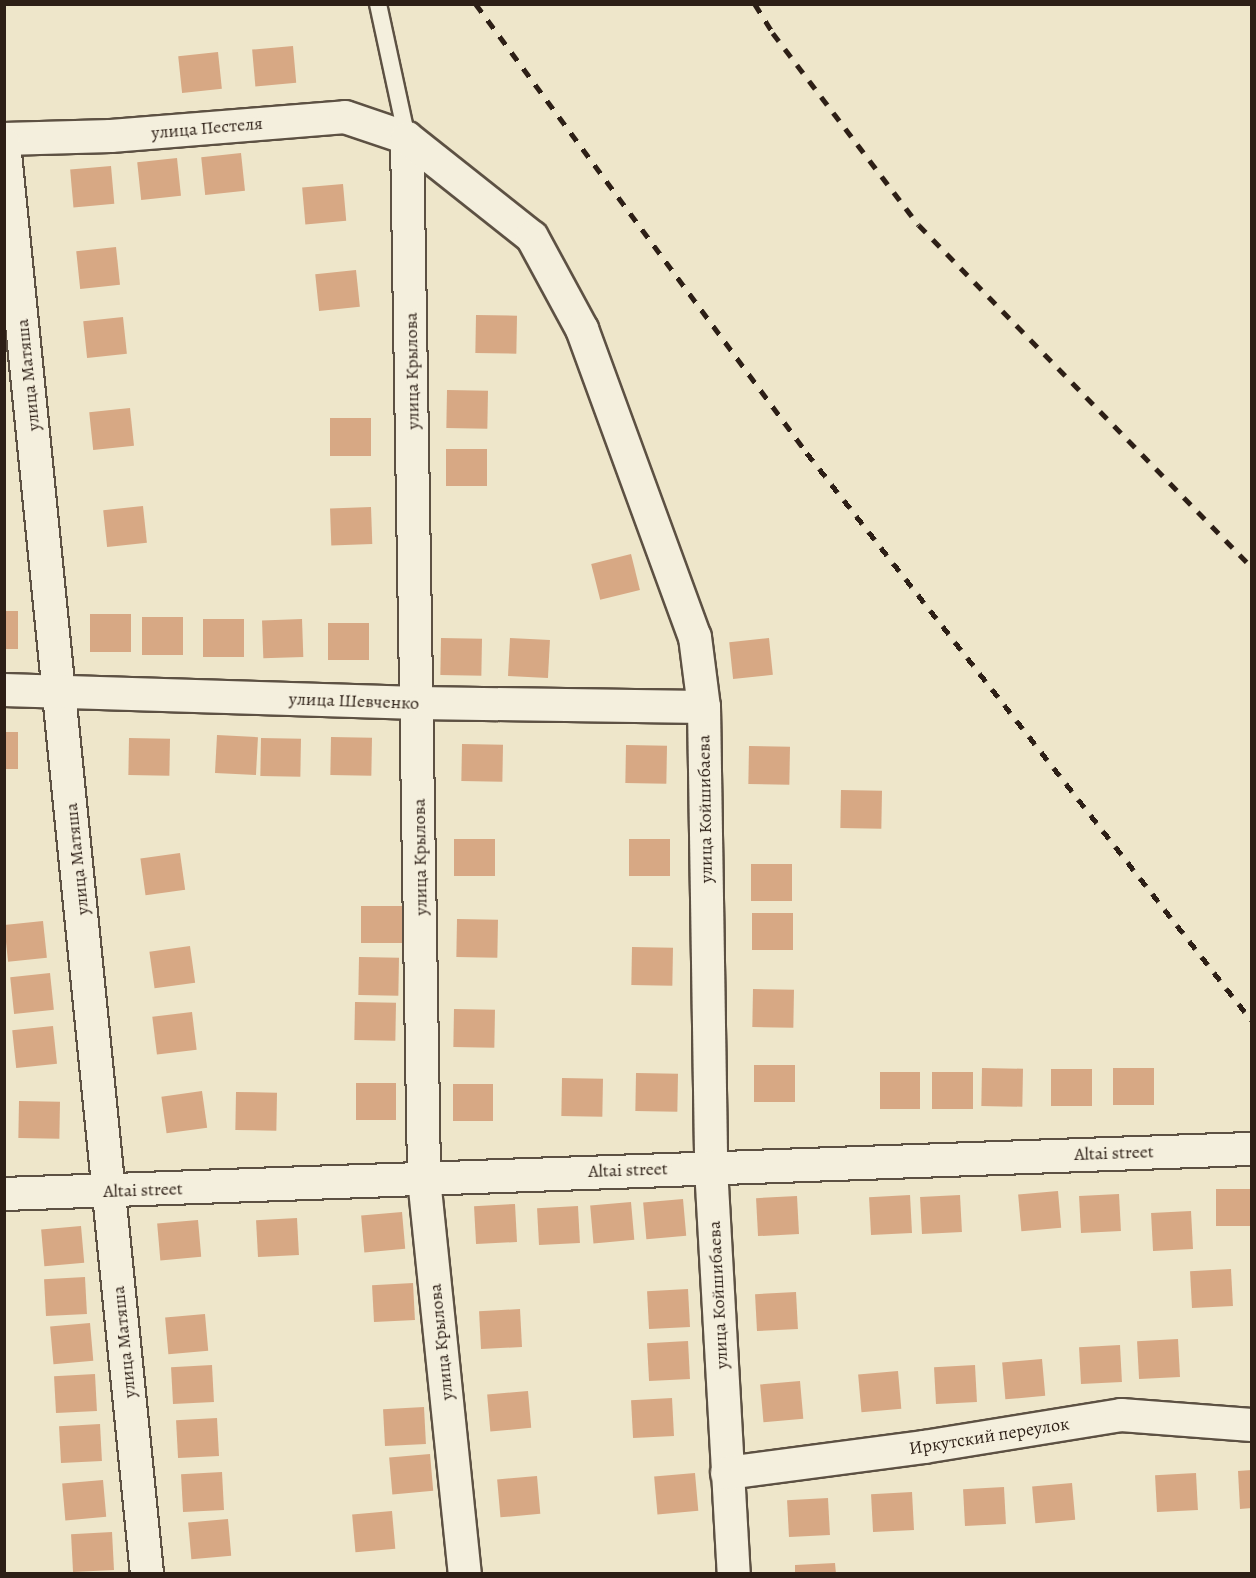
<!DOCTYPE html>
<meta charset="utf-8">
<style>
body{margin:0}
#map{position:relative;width:1256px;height:1578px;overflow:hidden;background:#eee6ca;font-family:Alegreya,serif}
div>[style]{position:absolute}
.building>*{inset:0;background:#d7a884;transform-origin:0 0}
.roads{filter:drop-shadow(2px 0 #5d5143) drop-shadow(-2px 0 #5d5143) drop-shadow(0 2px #5d5143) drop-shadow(0 -2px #5d5143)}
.service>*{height:16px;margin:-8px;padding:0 8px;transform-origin:8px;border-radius:8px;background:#f4efdd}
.minor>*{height:32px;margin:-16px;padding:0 16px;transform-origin:16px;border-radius:16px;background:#f4efdd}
.rail>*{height:4.5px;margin-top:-2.25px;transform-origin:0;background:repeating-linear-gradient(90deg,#2d1f16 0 10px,transparent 0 20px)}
span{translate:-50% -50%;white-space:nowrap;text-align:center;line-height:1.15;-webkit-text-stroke:6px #f4efdd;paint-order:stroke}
.street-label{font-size:18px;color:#2d1f16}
.frame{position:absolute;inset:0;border:6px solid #2d1f16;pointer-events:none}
</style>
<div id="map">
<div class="building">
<i style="left:293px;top:46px;width:37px;height:41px;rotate:85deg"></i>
<i style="left:218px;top:52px;width:37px;height:40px;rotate:84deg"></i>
<i style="left:241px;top:153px;width:38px;height:40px;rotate:84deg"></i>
<i style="left:177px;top:158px;width:38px;height:40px;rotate:84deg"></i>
<i style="left:111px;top:166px;width:38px;height:41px;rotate:85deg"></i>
<i style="left:343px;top:184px;width:37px;height:41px;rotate:85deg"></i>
<i style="left:116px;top:247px;width:38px;height:40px;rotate:84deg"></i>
<i style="left:356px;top:270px;width:37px;height:41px;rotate:84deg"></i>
<i style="left:476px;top:315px;width:41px;height:38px;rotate:1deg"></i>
<i style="left:123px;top:317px;width:37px;height:40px;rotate:84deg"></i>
<i style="left:447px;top:390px;width:41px;height:38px;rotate:1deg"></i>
<i style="left:130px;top:408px;width:38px;height:41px;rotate:84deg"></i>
<i style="left:330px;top:418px;width:41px;height:38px"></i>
<i style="left:446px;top:449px;width:41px;height:37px"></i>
<i style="left:143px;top:506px;width:37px;height:40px;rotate:84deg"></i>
<i style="left:371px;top:507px;width:37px;height:41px;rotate:88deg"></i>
<i style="left:631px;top:554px;width:37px;height:41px;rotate:76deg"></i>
<i style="left:18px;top:611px;width:38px;height:14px;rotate:90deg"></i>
<i style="left:90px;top:614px;width:41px;height:38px"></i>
<i style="left:142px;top:617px;width:41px;height:38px"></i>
<i style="left:244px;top:619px;width:38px;height:41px;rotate:90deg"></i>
<i style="left:302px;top:619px;width:38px;height:40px;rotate:88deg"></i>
<i style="left:328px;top:623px;width:41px;height:37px"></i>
<i style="left:441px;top:638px;width:41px;height:37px;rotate:1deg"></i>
<i style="left:510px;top:638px;width:40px;height:38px;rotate:3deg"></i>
<i style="left:769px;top:638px;width:37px;height:40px;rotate:84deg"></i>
<i style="left:4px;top:732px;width:14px;height:37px"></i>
<i style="left:217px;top:735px;width:41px;height:38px;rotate:3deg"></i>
<i style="left:331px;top:737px;width:41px;height:38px;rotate:1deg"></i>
<i style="left:129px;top:738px;width:41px;height:37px;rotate:1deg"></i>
<i style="left:261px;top:738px;width:40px;height:38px;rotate:1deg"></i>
<i style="left:462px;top:744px;width:41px;height:37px;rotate:1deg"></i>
<i style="left:626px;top:745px;width:41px;height:38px;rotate:1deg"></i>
<i style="left:749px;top:746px;width:41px;height:38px;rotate:1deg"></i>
<i style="left:841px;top:790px;width:41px;height:38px;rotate:1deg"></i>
<i style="left:454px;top:839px;width:41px;height:37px"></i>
<i style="left:629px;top:839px;width:41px;height:37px"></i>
<i style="left:180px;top:853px;width:37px;height:40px;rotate:82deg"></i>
<i style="left:751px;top:864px;width:41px;height:37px"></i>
<i style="left:361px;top:906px;width:41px;height:37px"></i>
<i style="left:752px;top:913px;width:41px;height:37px"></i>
<i style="left:457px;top:919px;width:41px;height:38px;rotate:1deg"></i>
<i style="left:43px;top:921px;width:37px;height:39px;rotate:84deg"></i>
<i style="left:190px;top:946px;width:37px;height:41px;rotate:82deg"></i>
<i style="left:632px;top:947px;width:41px;height:38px;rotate:1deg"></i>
<i style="left:359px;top:957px;width:40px;height:38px;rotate:1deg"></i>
<i style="left:50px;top:973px;width:37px;height:40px;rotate:84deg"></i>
<i style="left:753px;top:989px;width:41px;height:38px;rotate:1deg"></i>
<i style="left:355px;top:1002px;width:41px;height:38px;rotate:1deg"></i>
<i style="left:454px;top:1009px;width:41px;height:38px;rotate:1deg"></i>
<i style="left:192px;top:1012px;width:38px;height:40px;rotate:83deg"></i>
<i style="left:53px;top:1026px;width:38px;height:41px;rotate:84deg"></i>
<i style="left:754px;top:1065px;width:41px;height:37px"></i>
<i style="left:982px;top:1068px;width:41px;height:38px;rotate:1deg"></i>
<i style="left:1113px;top:1068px;width:41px;height:37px"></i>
<i style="left:1051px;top:1069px;width:41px;height:37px"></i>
<i style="left:880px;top:1072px;width:40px;height:37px"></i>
<i style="left:932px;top:1072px;width:41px;height:37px"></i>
<i style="left:636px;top:1073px;width:42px;height:38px;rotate:1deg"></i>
<i style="left:562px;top:1078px;width:41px;height:38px;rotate:1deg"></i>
<i style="left:356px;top:1083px;width:40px;height:37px"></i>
<i style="left:453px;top:1084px;width:40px;height:37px"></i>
<i style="left:202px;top:1091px;width:37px;height:41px;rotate:82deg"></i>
<i style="left:236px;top:1092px;width:41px;height:38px;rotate:1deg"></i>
<i style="left:19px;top:1101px;width:41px;height:37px;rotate:1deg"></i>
<i style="left:1252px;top:1189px;width:37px;height:36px;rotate:90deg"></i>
<i style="left:1058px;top:1191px;width:37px;height:40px;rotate:85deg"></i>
<i style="left:1119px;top:1194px;width:37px;height:40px;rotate:87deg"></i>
<i style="left:910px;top:1195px;width:38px;height:41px;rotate:87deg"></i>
<i style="left:960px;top:1195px;width:37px;height:40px;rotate:87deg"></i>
<i style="left:797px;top:1196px;width:38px;height:41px;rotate:87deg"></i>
<i style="left:683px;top:1199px;width:37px;height:40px;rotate:85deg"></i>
<i style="left:631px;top:1202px;width:38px;height:41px;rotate:85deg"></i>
<i style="left:515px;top:1204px;width:38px;height:41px;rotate:87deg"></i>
<i style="left:578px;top:1206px;width:37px;height:41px;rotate:87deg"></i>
<i style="left:1191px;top:1211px;width:38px;height:40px;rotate:87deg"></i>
<i style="left:402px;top:1212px;width:37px;height:41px;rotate:85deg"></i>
<i style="left:297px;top:1218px;width:37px;height:41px;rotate:87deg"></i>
<i style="left:198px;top:1220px;width:37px;height:41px;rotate:85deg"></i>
<i style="left:81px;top:1226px;width:37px;height:40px;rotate:85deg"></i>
<i style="left:1231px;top:1269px;width:37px;height:41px;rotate:87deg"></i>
<i style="left:85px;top:1277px;width:37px;height:41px;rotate:87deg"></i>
<i style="left:413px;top:1283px;width:37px;height:41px;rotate:87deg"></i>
<i style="left:688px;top:1289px;width:38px;height:41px;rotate:87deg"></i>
<i style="left:796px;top:1292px;width:37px;height:41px;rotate:87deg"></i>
<i style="left:520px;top:1309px;width:38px;height:41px;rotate:87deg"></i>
<i style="left:205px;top:1314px;width:37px;height:40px;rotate:85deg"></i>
<i style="left:90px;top:1323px;width:38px;height:40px;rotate:85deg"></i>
<i style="left:1178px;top:1339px;width:38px;height:41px;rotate:87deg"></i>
<i style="left:688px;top:1341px;width:38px;height:41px;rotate:87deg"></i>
<i style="left:1120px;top:1345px;width:37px;height:41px;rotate:87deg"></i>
<i style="left:1042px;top:1359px;width:37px;height:40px;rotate:85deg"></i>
<i style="left:212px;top:1365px;width:37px;height:41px;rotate:87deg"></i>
<i style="left:975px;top:1365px;width:37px;height:41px;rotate:87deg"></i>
<i style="left:898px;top:1371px;width:38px;height:40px;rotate:85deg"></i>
<i style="left:95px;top:1374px;width:37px;height:41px;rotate:87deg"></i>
<i style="left:800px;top:1381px;width:38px;height:40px;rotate:85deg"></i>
<i style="left:528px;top:1391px;width:37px;height:41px;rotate:85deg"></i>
<i style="left:672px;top:1398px;width:38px;height:41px;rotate:87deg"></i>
<i style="left:424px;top:1407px;width:37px;height:41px;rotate:87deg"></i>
<i style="left:217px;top:1418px;width:38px;height:41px;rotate:87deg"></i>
<i style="left:100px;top:1424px;width:37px;height:41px;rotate:87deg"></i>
<i style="left:430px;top:1454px;width:37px;height:41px;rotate:85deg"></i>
<i style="clip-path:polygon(1252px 1470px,1252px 1508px,1240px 1509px,1238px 1471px)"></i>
<i style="left:222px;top:1472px;width:38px;height:41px;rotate:87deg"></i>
<i style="left:695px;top:1473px;width:38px;height:41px;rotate:85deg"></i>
<i style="left:1196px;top:1473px;width:37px;height:41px;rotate:87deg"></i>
<i style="left:537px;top:1476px;width:38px;height:40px;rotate:85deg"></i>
<i style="left:103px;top:1480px;width:37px;height:41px;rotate:85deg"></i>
<i style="left:1072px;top:1483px;width:37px;height:40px;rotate:85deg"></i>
<i style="left:1004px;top:1487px;width:37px;height:41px;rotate:87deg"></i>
<i style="left:912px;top:1492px;width:38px;height:41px;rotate:87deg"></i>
<i style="left:828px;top:1498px;width:37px;height:41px;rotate:87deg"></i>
<i style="left:392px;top:1511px;width:38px;height:40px;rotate:85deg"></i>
<i style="left:228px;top:1519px;width:37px;height:40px;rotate:85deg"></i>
<i style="left:112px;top:1532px;width:38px;height:41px;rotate:87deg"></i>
<i style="clip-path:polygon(835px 1563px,836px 1574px,795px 1574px,795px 1565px)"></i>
</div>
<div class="roads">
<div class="service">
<i style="left:378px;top:4px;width:137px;rotate:77.8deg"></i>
</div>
<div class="minor">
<i style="left:407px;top:138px;width:1041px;rotate:89.06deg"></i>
<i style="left:424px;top:1179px;width:397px;rotate:84.1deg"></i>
<i style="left:4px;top:139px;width:107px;rotate:-1.6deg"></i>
<i style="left:111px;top:136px;width:235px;rotate:-4.6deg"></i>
<i style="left:345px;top:117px;width:65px;rotate:18.7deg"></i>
<i style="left:407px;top:138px;width:159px;rotate:38.4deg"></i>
<i style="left:532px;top:237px;width:105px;rotate:61.5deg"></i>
<i style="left:582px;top:329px;width:328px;rotate:69.9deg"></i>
<i style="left:695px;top:637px;width:71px;rotate:82.7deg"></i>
<i style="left:704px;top:707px;width:460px;rotate:89.1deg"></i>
<i style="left:711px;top:1167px;width:408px;rotate:86.8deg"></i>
<i style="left:4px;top:144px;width:1437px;rotate:84.29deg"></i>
<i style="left:4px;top:690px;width:414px;rotate:1.8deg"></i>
<i style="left:418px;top:703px;width:286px;rotate:0.8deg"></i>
<i style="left:4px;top:1194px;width:1249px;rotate:-2.07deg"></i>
<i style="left:727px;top:1473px;width:199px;rotate:-7.5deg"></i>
<i style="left:924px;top:1447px;width:200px;rotate:-9.2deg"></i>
<i style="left:1121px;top:1415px;width:131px;rotate:4.4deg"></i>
</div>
</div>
<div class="rail">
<i style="left:476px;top:4px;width:558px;rotate:53.6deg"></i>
<i style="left:807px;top:453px;width:722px;rotate:51.92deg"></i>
<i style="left:755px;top:4px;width:34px;rotate:58deg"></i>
<i style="left:773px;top:33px;width:241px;rotate:52.8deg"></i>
<i style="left:919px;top:225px;width:478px;rotate:45.8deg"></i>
</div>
<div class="street-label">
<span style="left:207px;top:128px;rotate:-5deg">улица Пестеля</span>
<span style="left:412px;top:371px;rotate:-91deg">улица Крылова</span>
<span style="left:28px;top:375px;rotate:-96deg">улица Матяша</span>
<span style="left:354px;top:701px;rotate:2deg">улица Шевченко</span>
<span style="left:705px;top:809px;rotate:-91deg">улица Койшибаева</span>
<span style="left:420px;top:857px;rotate:-91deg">улица Крылова</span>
<span style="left:77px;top:859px;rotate:-96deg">улица Матяша</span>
<span style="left:1114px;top:1153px;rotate:-2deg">Altai street</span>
<span style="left:628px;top:1170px;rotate:-2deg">Altai street</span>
<span style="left:143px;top:1190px;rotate:-2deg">Altai street</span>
<span style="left:718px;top:1295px;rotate:-93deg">улица Койшибаева</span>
<span style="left:124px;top:1342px;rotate:-96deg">улица Матяша</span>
<span style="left:441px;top:1342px;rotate:-96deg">улица Крылова</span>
<span style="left:989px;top:1436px;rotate:-9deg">Иркутский переулок</span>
</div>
<div class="frame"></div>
</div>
